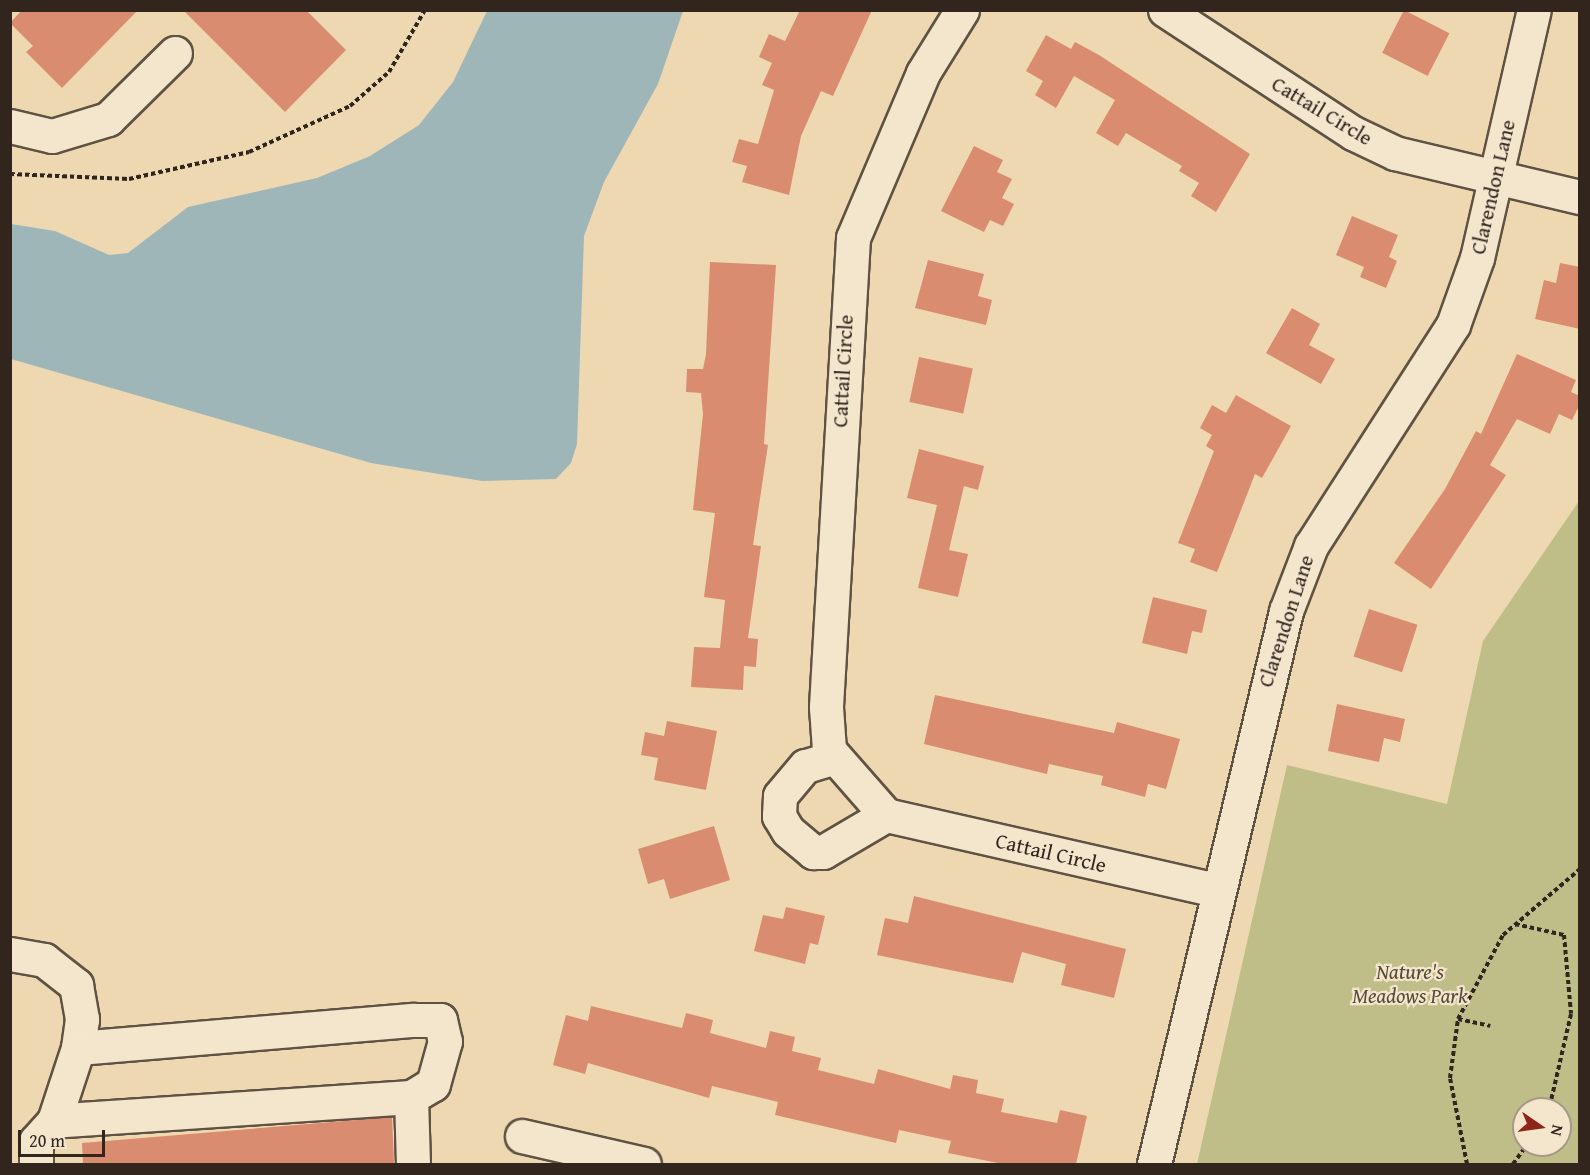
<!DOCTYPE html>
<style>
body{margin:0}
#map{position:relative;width:1590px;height:1175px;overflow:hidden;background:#eed8b2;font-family:"Gentium Book Plus",serif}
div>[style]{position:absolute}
.green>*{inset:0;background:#bfbd88}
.water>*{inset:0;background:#9fb6b8}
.building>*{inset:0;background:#d98c70;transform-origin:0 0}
.path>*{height:4px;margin-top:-2px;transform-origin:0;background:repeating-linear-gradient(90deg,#31251e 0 4.5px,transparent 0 7.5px)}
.roads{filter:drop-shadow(2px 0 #605243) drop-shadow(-2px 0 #605243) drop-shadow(0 2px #605243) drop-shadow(0 -2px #605243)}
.minor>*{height:33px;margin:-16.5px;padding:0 16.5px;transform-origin:16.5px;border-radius:16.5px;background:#f4e6cd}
span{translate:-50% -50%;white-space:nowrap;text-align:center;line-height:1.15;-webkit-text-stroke:4.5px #f4e6cd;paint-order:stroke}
.street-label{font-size:21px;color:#31251e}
.park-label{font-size:21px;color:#544b38;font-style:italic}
.frame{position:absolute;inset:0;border:12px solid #31251e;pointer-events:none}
.north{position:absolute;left:1512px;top:1097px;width:60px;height:60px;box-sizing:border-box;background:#f4e6cd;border:2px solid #a69987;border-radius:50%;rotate:103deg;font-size:16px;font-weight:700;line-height:24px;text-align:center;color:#31251e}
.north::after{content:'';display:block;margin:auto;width:21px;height:27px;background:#8f2418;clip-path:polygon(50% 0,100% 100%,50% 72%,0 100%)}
.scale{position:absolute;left:18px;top:1130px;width:87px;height:27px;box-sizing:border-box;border:3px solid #31251e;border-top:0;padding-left:8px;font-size:18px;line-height:21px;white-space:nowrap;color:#31251e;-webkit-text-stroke:4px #f4e6cd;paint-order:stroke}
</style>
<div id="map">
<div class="green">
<i style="clip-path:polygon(evenodd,1579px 501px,1579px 1164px,1197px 1164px,1287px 765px,1447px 804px,1483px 641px,1579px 501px,1524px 1109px,1560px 1109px,1560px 1145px,1524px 1145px,1524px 1109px)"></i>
</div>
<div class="water">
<i style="clip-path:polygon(487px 11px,683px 11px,658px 84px,604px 182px,584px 236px,577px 444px,571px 463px,556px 479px,482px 481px,371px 463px,11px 359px,11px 224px,55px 231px,109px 255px,128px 253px,188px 207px,317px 178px,370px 156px,419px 125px,453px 82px)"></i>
</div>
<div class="building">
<i style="clip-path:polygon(22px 10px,138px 10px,62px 88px,26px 52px,33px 46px,10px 23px)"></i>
<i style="clip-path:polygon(183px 10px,306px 10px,346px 50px,285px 112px)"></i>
<i style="clip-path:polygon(800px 10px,872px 10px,833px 96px,821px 91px,801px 136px,789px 195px,742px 182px,747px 166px,732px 162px,739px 139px,758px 144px,774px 90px,762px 85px,772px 63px,759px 57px,769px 34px,785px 41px)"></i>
<i style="left:1404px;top:10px;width:51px;height:48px;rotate:27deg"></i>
<i style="clip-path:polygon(1046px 35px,1071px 49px,1075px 42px,1099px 55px,1250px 154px,1216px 212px,1191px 196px,1199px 183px,1179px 171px,1182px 166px,1126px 133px,1118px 146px,1096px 133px,1115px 100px,1074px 76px,1056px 108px,1035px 95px,1043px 81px,1026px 71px)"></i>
<i style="clip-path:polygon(974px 146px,1003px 160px,997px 172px,1012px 179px,1002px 198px,1014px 204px,1003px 226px,990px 220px,984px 232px,941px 211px)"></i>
<i style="clip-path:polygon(1352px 216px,1398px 235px,1389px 257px,1397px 261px,1386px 288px,1360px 277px,1364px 267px,1336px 255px)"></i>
<i style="clip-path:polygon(928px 260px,984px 274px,978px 296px,992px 300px,986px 325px,915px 308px)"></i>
<i style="clip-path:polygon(710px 262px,776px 265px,764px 444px,768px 445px,753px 545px,761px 546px,748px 638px,758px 639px,756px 667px,744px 666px,743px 690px,691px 687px,694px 647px,720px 648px,725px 600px,704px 597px,715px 513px,693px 510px,703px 414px,701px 393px,686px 392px,687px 369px,703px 369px,706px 354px)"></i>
<i style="clip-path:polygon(1560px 263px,1580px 267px,1580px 329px,1535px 319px,1544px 280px,1556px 283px)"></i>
<i style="clip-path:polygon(1292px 308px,1320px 324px,1309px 345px,1335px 359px,1321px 384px,1266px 353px)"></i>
<i style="clip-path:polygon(1517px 354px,1576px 380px,1571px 392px,1580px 396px,1580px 404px,1572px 420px,1559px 414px,1550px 434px,1517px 419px,1490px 465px,1506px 475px,1431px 589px,1394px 563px,1445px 489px,1476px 431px,1481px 434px)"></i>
<i style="left:919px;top:357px;width:55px;height:46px;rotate:12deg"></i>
<i style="clip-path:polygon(1236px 395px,1291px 426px,1262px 478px,1255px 474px,1217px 572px,1190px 562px,1195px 549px,1178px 543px,1214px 451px,1206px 446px,1212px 435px,1200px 428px,1212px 405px,1226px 413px)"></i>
<i style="clip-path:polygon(919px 449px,984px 466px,978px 490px,964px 486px,949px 550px,968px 554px,958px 597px,918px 588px,937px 505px,907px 498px)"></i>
<i style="clip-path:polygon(1153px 597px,1207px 610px,1202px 633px,1192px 631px,1187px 654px,1142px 643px)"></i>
<i style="left:1369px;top:609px;width:51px;height:50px;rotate:18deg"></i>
<i style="clip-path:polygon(935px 695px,1114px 733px,1117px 722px,1180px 739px,1166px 789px,1148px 784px,1145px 797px,1101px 785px,1103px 776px,1049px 764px,1047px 774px,924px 744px)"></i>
<i style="clip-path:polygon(1337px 704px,1405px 719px,1400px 742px,1384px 738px,1379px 762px,1328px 751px)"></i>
<i style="clip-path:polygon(667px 721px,717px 731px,706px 790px,654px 780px,658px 758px,641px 755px,645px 732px,664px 736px)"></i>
<i style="clip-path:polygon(714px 826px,730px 880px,670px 899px,664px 879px,648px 884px,638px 849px)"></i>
<i style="clip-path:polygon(914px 896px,1126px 949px,1114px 998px,1061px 985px,1066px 964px,1022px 952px,1013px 983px,877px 955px,885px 918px,908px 923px)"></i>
<i style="clip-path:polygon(786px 907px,825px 916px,818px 945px,810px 943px,805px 964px,754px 951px,763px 915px,783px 919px)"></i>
<i style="clip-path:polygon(591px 1006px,682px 1028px,686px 1013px,713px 1020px,710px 1033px,766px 1048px,770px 1031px,795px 1037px,792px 1051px,821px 1058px,818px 1070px,874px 1084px,878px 1069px,950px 1089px,953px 1075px,978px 1080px,976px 1093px,1004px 1099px,1001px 1112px,1057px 1123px,1060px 1110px,1087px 1116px,1076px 1164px,1003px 1164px,948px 1153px,951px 1141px,899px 1130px,896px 1143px,775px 1115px,778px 1102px,712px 1086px,709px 1098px,588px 1063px,585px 1074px,553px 1065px,566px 1015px,588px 1021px)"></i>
<i style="clip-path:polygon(392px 1117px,394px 1164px,83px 1164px,82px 1143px)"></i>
</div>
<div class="path">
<i style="left:10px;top:174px;width:119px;rotate:2.4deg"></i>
<i style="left:129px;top:179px;width:123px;rotate:-12.7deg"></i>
<i style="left:249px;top:152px;width:111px;rotate:-24.5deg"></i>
<i style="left:350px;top:106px;width:52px;rotate:-41.1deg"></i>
<i style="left:389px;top:72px;width:72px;rotate:-59.9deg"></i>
<i style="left:1515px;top:924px;width:50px;rotate:12.7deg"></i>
<i style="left:1564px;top:935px;width:79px;rotate:84.9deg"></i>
<i style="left:1571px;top:1014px;width:98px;rotate:103deg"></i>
<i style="left:1458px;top:1019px;width:33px;rotate:12deg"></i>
<i style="left:1467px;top:1164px;width:88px;rotate:-101.2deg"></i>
<i style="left:1450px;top:1078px;width:60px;rotate:-82.3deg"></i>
<i style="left:1458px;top:1019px;width:95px;rotate:-61.8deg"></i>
<i style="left:1503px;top:935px;width:101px;rotate:-40.6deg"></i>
<i style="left:1513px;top:1164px;width:24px;rotate:-54deg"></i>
</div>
<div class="roads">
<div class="minor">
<i style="left:962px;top:10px;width:74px;rotate:121.8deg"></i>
<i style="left:923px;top:73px;width:179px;rotate:113deg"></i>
<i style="left:853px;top:238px;width:470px;rotate:93.3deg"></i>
<i style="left:826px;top:707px;width:43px;rotate:86deg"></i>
<i style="left:829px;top:750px;width:86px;rotate:48.8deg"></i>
<i style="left:886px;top:815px;width:338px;rotate:12.8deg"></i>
<i style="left:1165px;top:10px;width:225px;rotate:33.2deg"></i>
<i style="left:1353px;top:133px;width:47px;rotate:25.5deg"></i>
<i style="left:1395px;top:153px;width:190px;rotate:13.4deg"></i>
<i style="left:10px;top:126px;width:43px;rotate:13.4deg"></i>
<i style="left:52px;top:136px;width:59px;rotate:-16.9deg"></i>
<i style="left:108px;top:119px;width:94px;rotate:-44.6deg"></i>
<i style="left:832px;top:758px;width:28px;rotate:163deg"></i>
<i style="left:805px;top:766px;width:39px;rotate:130deg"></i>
<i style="left:780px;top:796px;width:20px;rotate:93deg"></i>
<i style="left:779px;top:816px;width:17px;rotate:59deg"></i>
<i style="left:788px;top:831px;width:33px;rotate:40deg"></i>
<i style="left:813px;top:852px;width:10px"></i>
<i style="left:823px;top:852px;width:73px;rotate:-30.4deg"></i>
<i style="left:10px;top:954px;width:35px;rotate:10deg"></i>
<i style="left:44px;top:960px;width:41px;rotate:38deg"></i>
<i style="left:76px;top:985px;width:35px;rotate:80deg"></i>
<i style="left:82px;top:1019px;width:29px;rotate:98deg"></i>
<i style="left:78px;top:1048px;width:337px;rotate:-4.8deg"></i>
<i style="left:414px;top:1020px;width:26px"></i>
<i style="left:440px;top:1020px;width:22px;rotate:77deg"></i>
<i style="left:445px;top:1041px;width:45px;rotate:105.6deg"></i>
<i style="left:433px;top:1084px;width:26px;rotate:149deg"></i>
<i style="left:411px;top:1097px;width:358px;rotate:176.2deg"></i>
<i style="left:54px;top:1121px;width:27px;rotate:132deg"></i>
<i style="left:36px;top:1141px;width:23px;rotate:90deg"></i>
<i style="left:411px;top:1097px;width:67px;rotate:88.3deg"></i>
<i style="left:54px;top:1121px;width:77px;rotate:-71.8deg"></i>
<i style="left:522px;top:1136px;width:125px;rotate:12.9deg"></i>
<i style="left:1154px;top:1164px;width:569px;rotate:-76.57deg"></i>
<i style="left:1286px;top:611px;width:70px;rotate:-69deg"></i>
<i style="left:1311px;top:546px;width:263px;rotate:-57.3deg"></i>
<i style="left:1453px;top:325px;width:71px;rotate:-70.3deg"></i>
<i style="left:1477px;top:258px;width:254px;rotate:-77.1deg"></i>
</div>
</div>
<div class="street-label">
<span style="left:1322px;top:111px;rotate:31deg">Cattail Circle</span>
<span style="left:1493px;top:187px;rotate:-77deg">Clarendon Lane</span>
<span style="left:843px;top:371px;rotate:-87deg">Cattail Circle</span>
<span style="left:1286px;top:621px;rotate:-72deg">Clarendon Lane</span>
<span style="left:1051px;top:853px;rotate:13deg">Cattail Circle</span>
</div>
<div class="park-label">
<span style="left:1410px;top:984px">Nature's<br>Meadows Park</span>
</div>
<div class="frame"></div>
<div class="north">N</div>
<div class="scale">20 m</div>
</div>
